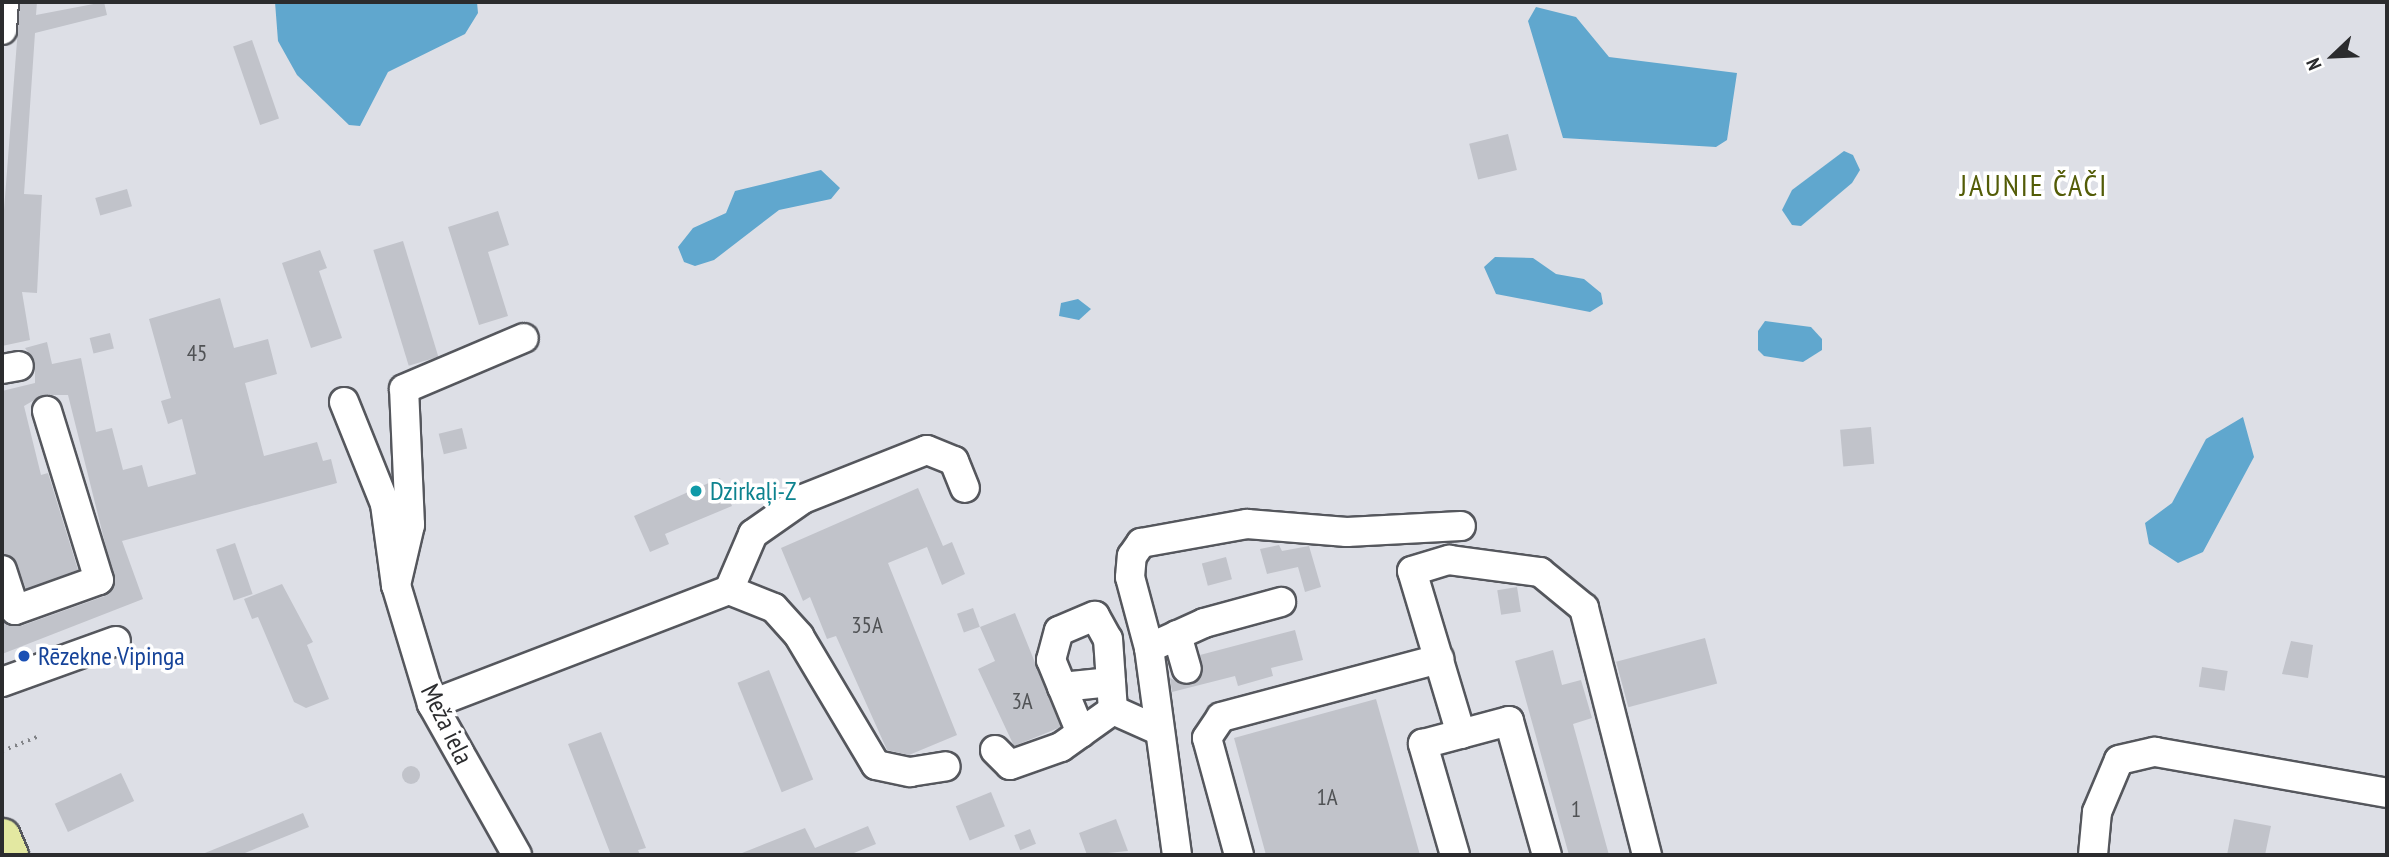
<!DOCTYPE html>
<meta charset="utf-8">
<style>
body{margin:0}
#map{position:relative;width:2389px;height:857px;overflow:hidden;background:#dddfe6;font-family:"PT Sans Narrow",sans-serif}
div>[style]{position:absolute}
.water>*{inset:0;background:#60a7ce}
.building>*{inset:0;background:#c1c3ca;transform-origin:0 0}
.round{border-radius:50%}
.path>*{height:3.5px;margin-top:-1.75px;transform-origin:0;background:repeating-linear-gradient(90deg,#818387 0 2px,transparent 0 7px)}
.roads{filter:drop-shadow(2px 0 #55575d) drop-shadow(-2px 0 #55575d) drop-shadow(0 2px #55575d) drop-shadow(0 -2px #55575d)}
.minor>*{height:28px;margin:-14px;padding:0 14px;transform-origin:14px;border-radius:14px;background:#fff}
.major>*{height:35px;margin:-17.5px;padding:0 17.5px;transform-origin:17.5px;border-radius:17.5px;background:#e3e8a1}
.dots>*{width:19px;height:19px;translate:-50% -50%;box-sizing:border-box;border:4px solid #fff;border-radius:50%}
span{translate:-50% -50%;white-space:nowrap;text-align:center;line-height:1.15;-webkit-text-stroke:7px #fff;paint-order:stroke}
.number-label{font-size:23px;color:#505255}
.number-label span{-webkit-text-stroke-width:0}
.culture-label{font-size:26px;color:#0d838f}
.left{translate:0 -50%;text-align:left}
.transit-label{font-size:26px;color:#164399}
.street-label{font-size:26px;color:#2b2c2e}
.quarter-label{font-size:30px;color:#535c07;letter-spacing:2px}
.frame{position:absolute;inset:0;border:4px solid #2b2c2e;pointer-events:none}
.north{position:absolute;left:2298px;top:21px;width:70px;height:70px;-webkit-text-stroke:5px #fff;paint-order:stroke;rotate:247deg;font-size:19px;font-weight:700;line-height:28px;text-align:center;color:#2b2c2e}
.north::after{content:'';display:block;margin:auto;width:24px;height:32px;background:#2b2c2e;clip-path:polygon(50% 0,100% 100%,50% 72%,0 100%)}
</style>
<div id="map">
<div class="water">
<i style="clip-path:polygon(275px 2px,477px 2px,478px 13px,465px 34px,388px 72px,360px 126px,349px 125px,297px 75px,278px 41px)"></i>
<i style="clip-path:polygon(1536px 7px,1576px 17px,1609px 57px,1737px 73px,1727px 140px,1716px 147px,1563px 138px,1528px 21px)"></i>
<i style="clip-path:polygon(1844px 151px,1853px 155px,1860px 170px,1852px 183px,1801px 226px,1792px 225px,1782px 210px,1792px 190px)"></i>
<i style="clip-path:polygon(821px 170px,840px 188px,831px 199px,779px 210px,714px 260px,695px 266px,684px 262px,678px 247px,693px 228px,726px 213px,735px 191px)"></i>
<i style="clip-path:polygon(1495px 257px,1533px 258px,1556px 274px,1584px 279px,1601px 293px,1603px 304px,1590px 312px,1496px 294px,1484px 267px)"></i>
<i style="clip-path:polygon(1078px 299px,1091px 309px,1079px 320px,1059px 316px,1061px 303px)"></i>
<i style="clip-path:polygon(1765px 321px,1811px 327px,1822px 339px,1822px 350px,1803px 362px,1764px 356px,1758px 350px,1758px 331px)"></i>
<i style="clip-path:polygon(2243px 417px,2254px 457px,2203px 552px,2178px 563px,2149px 544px,2145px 523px,2172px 503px,2206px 439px)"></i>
</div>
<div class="building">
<i style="clip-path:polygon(20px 2px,37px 2px,36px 15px,104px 2px,107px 15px,35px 33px,24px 194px,42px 195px,37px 293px,22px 292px,30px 340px,2px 346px,2px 236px)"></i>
<i style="left:252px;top:40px;width:83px;height:20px;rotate:71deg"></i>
<i style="left:1508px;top:134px;width:37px;height:40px;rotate:76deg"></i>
<i style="left:127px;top:189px;width:18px;height:33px;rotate:74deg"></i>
<i style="clip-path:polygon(498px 211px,509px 245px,488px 252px,508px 316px,479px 325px,448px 227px)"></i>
<i style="left:403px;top:241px;width:121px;height:31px;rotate:73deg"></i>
<i style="clip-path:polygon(320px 250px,327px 268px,319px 271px,342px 338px,311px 348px,282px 263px)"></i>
<i style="clip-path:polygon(220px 298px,234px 348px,268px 339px,277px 374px,245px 383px,264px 456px,317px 442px,323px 461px,331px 459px,337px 483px,122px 541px,143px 599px,2px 654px,2px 619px,21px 626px,105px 596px,115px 583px,68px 395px,43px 395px,24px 406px,41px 475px,48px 473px,78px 570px,26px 589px,14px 558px,2px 554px,2px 391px,35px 383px,35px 362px,25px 348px,47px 342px,52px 364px,81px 358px,96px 432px,112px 428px,123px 470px,142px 465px,148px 487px,196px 474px,182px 419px,168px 424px,161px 401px,171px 398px,149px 319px)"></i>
<i style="left:110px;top:333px;width:16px;height:21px;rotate:76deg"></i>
<i style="left:1871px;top:427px;width:37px;height:31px;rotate:85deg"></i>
<i style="left:462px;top:428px;width:21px;height:24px;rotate:76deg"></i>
<i style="clip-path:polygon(720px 478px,732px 506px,665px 534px,669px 544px,650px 552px,634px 516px)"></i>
<i style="clip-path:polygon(918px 488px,943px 546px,952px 542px,965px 574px,942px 585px,927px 547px,888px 563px,957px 735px,909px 755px,887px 750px,836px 636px,827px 639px,810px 597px,803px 601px,781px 548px)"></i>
<i style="left:235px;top:543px;width:54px;height:20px;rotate:71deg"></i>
<i style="clip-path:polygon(1279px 545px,1282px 551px,1309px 546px,1321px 587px,1305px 592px,1298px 567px,1267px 574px,1260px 549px)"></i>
<i style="left:1226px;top:557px;width:23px;height:25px;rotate:75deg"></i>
<i style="clip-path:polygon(282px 584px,313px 642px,307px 645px,329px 699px,306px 708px,294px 702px,258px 617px,252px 619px,244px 599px)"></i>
<i style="left:1517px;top:587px;width:25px;height:20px;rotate:81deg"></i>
<i style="left:973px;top:608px;width:20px;height:17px;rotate:70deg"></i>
<i style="clip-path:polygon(1015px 613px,1061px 727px,1014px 746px,978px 669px,995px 661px,980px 627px)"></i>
<i style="clip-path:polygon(1295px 630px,1303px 660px,1271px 668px,1273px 676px,1238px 686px,1235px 676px,1172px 692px,1170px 678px,1184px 685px,1199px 680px,1200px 655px)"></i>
<i style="left:1705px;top:638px;width:47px;height:92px;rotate:75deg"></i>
<i style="clip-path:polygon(2291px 641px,2313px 645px,2308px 678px,2282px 674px)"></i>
<i style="clip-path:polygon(1553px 650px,1562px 685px,1581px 680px,1592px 718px,1573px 724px,1609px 855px,1569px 855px,1525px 697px,1515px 661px)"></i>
<i style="left:2202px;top:667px;width:26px;height:20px;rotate:9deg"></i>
<i style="left:769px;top:670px;width:118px;height:34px;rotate:68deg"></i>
<i style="clip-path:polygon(1376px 699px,1420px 855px,1266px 855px,1234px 738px)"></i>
<i style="clip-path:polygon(601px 732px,646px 848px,638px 850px,640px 855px,611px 855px,568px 744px)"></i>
<i class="round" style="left:402px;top:766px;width:18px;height:18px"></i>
<i style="left:121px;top:773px;width:31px;height:73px;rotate:65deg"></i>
<i style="left:991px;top:792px;width:37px;height:38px;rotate:68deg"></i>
<i style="clip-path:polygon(303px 813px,309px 827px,240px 855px,200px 855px)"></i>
<i style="clip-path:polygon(1116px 819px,1128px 851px,1087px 855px,1079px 833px)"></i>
<i style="clip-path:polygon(2234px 819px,2271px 826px,2265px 855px,2227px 855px)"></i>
<i style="clip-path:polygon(868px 826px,876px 844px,849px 855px,737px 855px,805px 828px,815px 848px)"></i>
<i style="left:1030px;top:829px;width:16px;height:17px;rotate:68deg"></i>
</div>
<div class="path">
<i style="left:2px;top:751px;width:38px;rotate:-22deg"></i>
</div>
<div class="roads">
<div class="minor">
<i style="left:2px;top:30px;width:28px;rotate:-86deg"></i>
<i style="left:2px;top:369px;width:17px;rotate:-10deg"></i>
<i style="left:344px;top:402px;width:110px;rotate:68.1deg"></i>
<i style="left:385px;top:504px;width:82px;rotate:82.3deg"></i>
<i style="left:396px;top:585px;width:62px;rotate:-76.9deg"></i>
<i style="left:410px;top:525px;width:136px;rotate:-92.5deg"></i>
<i style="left:404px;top:389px;width:130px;rotate:-23deg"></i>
<i style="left:2px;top:570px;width:42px;rotate:72deg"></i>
<i style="left:15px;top:610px;width:89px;rotate:-19.7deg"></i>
<i style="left:99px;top:580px;width:177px;rotate:-107.1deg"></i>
<i style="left:396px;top:585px;width:124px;rotate:73.2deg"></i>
<i style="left:432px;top:704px;width:173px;rotate:60.6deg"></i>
<i style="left:729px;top:590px;width:48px;rotate:21.8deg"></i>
<i style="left:774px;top:608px;width:38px;rotate:48deg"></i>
<i style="left:799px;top:636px;width:150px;rotate:59.2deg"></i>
<i style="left:876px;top:765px;width:35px;rotate:12deg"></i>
<i style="left:910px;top:772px;width:36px;rotate:-9deg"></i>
<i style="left:1177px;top:635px;width:35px;rotate:74deg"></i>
<i style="left:1149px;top:648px;width:60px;rotate:-24.4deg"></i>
<i style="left:1204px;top:623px;width:80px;rotate:-15.3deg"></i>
<i style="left:2px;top:682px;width:121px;rotate:-19.8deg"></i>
<i style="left:1062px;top:687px;width:49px;rotate:-5.8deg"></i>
<i style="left:432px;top:704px;width:318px;rotate:-21deg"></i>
<i style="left:729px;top:590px;width:61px;rotate:-66.8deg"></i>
<i style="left:753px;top:534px;width:61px;rotate:-35deg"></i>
<i style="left:803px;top:499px;width:133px;rotate:-21.6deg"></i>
<i style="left:927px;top:450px;width:29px;rotate:22deg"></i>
<i style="left:954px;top:461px;width:29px;rotate:68deg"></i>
<i style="left:1081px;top:733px;width:79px;rotate:-112.3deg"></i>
<i style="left:1051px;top:660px;width:30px;rotate:-75deg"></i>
<i style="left:1059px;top:631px;width:39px;rotate:-23deg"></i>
<i style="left:1095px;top:616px;width:26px;rotate:61deg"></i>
<i style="left:1108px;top:639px;width:71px;rotate:86deg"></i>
<i style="left:1461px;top:734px;width:170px;rotate:-106.7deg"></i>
<i style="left:1412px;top:571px;width:39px;rotate:-17deg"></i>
<i style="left:1449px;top:560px;width:92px;rotate:7.5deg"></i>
<i style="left:1540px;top:572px;width:57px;rotate:39.3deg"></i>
<i style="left:1584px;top:608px;width:255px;rotate:75.7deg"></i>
<i style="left:995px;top:750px;width:21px;rotate:45deg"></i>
<i style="left:1010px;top:765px;width:54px;rotate:-19.4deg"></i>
<i style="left:1061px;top:747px;width:64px;rotate:-35.4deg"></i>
<i style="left:1113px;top:710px;width:51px;rotate:24.1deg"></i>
<i style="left:1177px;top:855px;width:209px;rotate:-97.7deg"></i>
<i style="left:1149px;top:648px;width:73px;rotate:-105deg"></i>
<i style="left:1130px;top:577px;width:21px;rotate:-85deg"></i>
<i style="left:1132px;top:556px;width:16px;rotate:-55deg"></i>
<i style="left:1141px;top:543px;width:108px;rotate:-10.2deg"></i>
<i style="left:1247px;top:524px;width:100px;rotate:4.6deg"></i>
<i style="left:1347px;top:532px;width:114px;rotate:-3deg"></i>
<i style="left:1239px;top:855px;width:121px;rotate:-105.3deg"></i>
<i style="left:1207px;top:738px;width:25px;rotate:-56deg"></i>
<i style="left:1221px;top:717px;width:226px;rotate:-14.9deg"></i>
<i style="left:1455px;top:855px;width:116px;rotate:-106.1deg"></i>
<i style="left:1423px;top:744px;width:89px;rotate:-15deg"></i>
<i style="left:1509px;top:721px;width:139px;rotate:74.2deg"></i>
<i style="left:2093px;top:855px;width:43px;rotate:-84.7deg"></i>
<i style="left:2097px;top:812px;width:56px;rotate:-67.1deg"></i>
<i style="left:2119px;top:760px;width:37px;rotate:-13deg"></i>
<i style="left:2155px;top:752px;width:236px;rotate:10deg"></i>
</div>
<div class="major">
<i style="left:2px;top:836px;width:21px;rotate:67deg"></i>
</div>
</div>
<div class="dots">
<i style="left:696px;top:491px;background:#0f9aa8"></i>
<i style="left:24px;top:656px;background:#1a4fb4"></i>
</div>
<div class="number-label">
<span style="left:197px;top:353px">45</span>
<span style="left:867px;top:625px">35A</span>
<span style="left:1022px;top:701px">3A</span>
<span style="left:1327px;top:797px">1A</span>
<span style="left:1576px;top:809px">1</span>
</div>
<div class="culture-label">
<span class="left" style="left:710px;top:491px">Dzirkaļi-Z</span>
</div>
<div class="transit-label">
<span class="left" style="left:38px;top:656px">Rēzekne Vipinga</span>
</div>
<div class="street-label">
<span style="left:447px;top:724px;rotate:64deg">Meža iela</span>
</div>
<div class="quarter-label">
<span style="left:2034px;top:185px">JAUNIE ČAČI</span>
</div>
<div class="frame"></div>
<div class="north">N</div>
</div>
